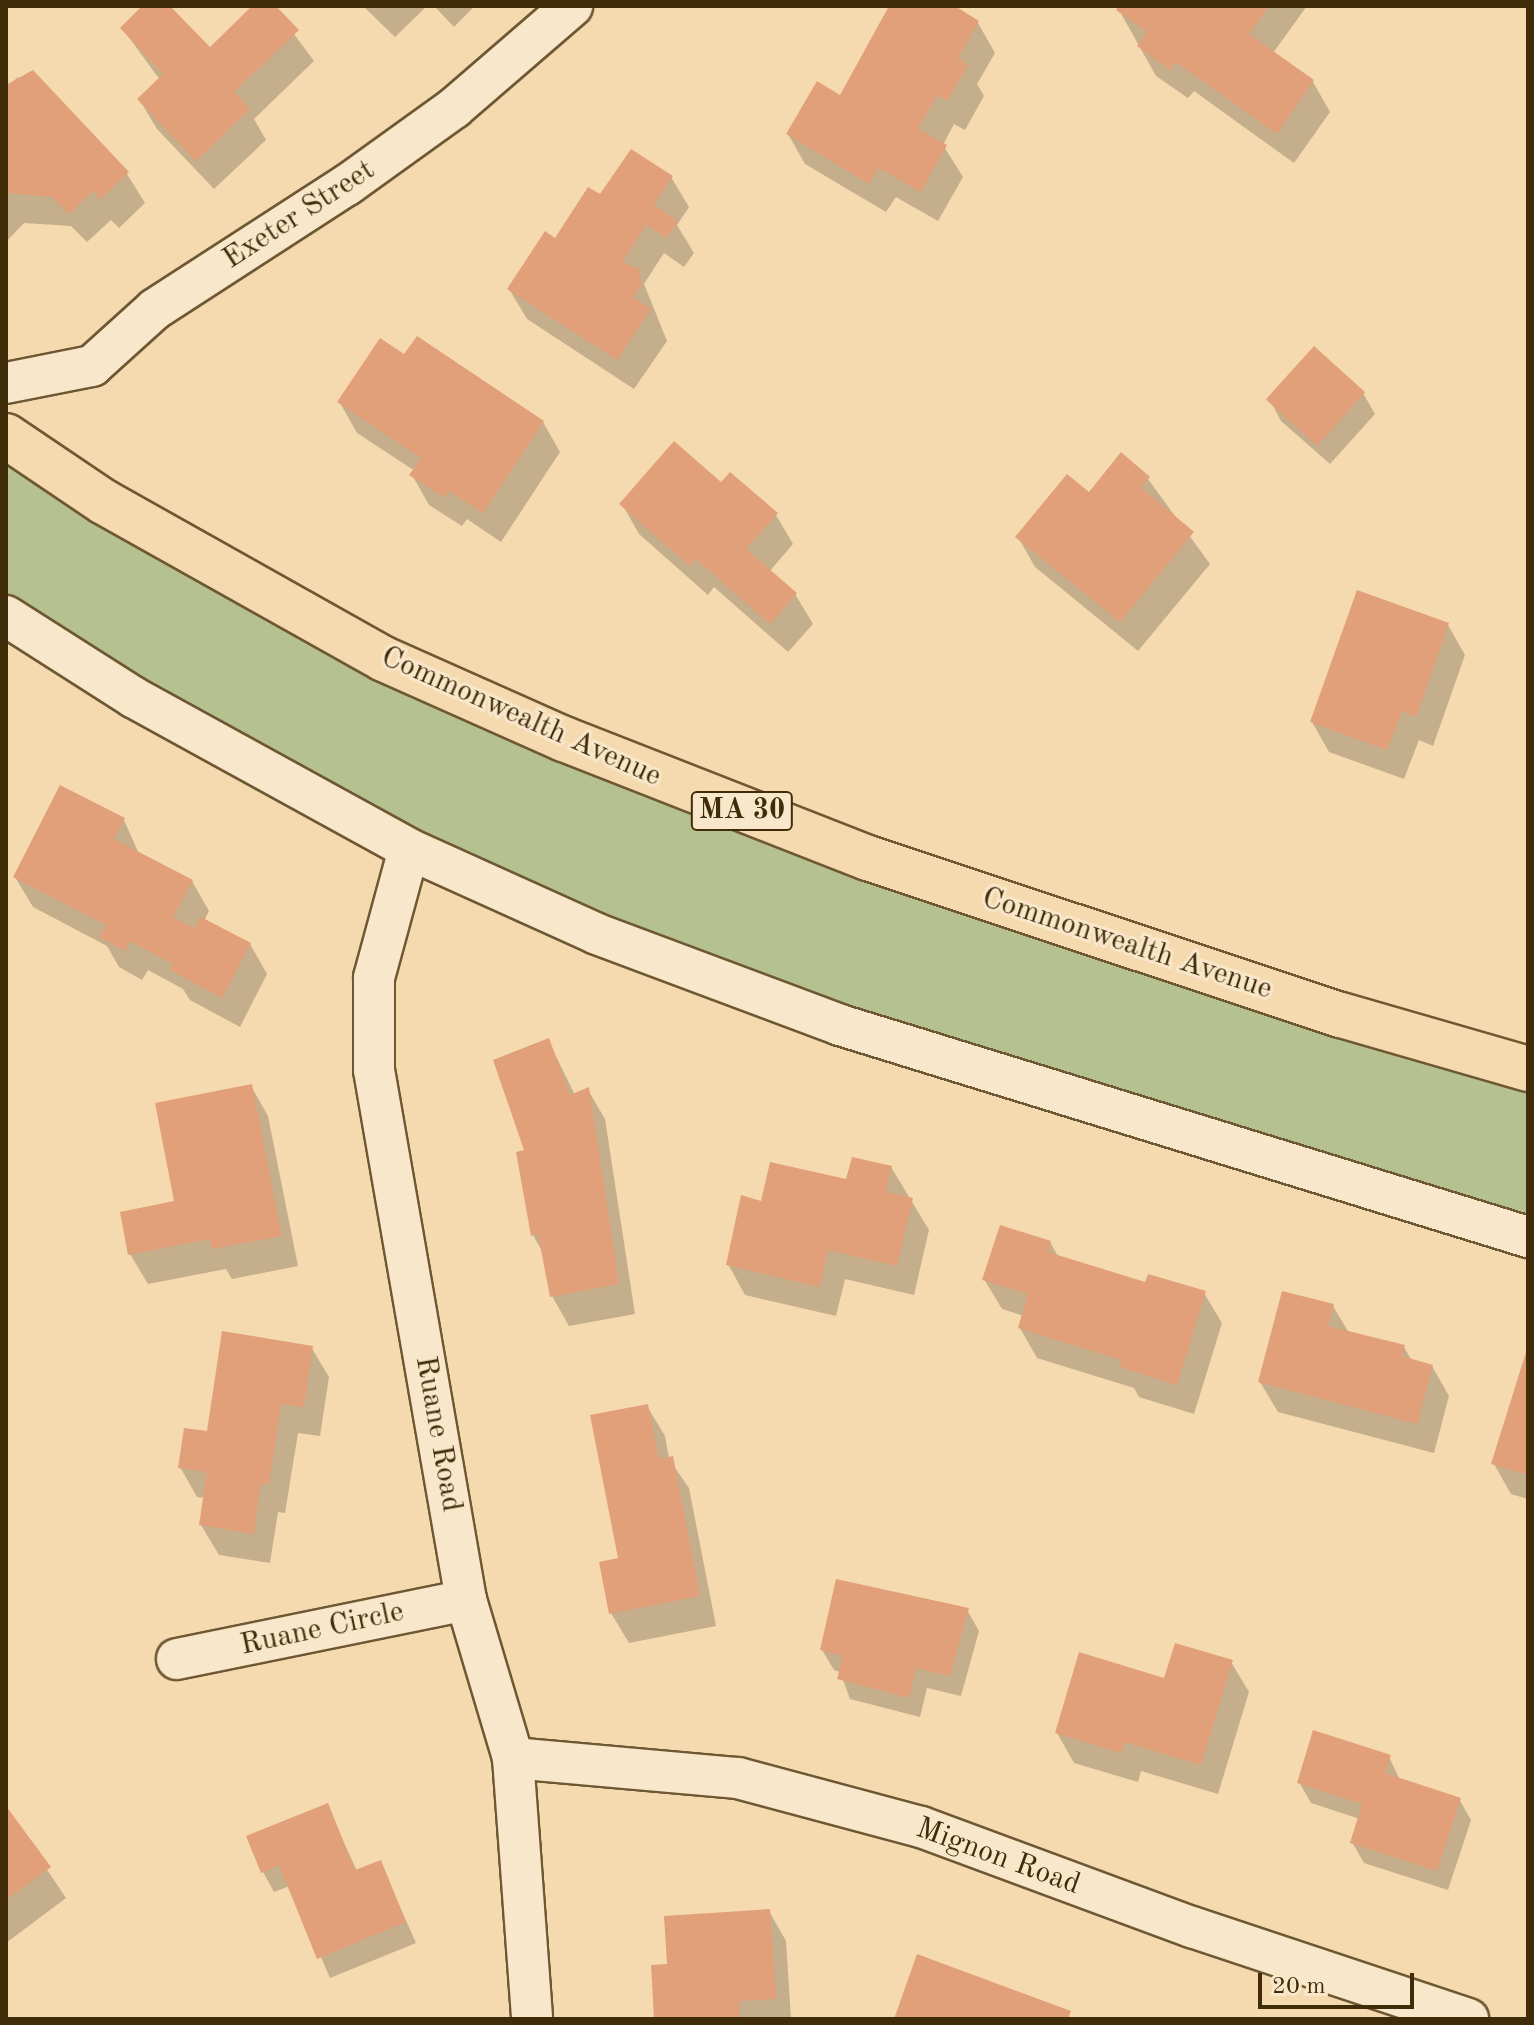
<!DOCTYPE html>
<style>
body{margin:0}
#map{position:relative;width:1534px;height:2025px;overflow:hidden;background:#f6daaf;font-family:"Old Standard TT",serif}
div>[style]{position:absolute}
.green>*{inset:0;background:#b6c190}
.shadow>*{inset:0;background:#0003}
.building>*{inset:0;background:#e1a07a;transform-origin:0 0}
.roads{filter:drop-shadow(2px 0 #6e5833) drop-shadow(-2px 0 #6e5833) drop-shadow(0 2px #6e5833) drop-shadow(0 -2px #6e5833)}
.minor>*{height:40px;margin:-20px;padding:0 20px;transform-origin:20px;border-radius:20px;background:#f9e7cb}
.primary>*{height:44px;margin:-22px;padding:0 22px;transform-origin:22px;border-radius:22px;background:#f6daaf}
span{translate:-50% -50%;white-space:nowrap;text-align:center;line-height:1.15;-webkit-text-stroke:6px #f9e7cb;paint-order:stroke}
.shield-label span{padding:2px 6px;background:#f9e7cb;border:2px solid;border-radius:6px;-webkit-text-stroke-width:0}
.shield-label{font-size:28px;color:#412c0a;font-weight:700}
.street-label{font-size:30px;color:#412c0a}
.frame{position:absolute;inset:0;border:8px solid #412c0a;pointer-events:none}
.scale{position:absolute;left:1258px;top:1973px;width:156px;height:36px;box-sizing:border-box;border:4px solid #412c0a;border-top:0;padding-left:10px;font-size:24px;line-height:28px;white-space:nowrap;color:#412c0a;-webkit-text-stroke:6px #f9e7cb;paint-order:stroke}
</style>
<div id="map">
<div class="green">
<i style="clip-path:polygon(6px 436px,564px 739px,1528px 1069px,1528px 1237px,597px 934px,6px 616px)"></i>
</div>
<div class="shadow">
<i style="clip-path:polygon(145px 6px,168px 6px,210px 50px,255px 6px,273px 6px,314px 61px,254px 119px,266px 140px,214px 189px,157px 129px,139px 99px,160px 80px,122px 28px)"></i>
<i style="clip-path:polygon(363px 6px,427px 6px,395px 37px)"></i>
<i style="clip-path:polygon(434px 6px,475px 6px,454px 27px)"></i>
<i style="clip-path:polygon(891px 6px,948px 6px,978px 23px,995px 53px,977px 84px,984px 96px,965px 130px,954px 124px,943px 145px,963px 177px,938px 221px,896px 197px,886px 212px,805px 164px,788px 134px,841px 98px)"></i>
<i style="clip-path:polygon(1122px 6px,1307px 6px,1273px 53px,1313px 82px,1330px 112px,1294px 163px,1194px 91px,1188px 98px,1156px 76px,1119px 10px)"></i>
<i style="clip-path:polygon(33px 73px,127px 174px,145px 203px,119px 228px,111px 220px,87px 242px,71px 226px,24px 223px,6px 242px,6px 88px,18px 77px,23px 83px)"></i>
<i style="clip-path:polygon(671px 177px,689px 207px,677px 225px,694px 253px,684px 267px,664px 253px,644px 284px,667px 341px,634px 389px,527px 319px,509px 289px,601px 197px)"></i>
<i style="clip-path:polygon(1363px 393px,1375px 414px,1330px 464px,1281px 421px,1270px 400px)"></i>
<i style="clip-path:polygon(340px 403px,543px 422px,560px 452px,501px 542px,467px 519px,462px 526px,429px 505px,412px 475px,415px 471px,357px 433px)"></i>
<i style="clip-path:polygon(1148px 479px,1210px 564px,1138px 651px,1035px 567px,1018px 537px,1090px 494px)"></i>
<i style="clip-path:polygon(722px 485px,776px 515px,793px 544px,769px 572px,795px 594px,813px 624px,788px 652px,714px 587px,708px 595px,639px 534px,622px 504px)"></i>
<i style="clip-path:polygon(1448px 625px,1465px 655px,1433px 746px,1419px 740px,1404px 779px,1329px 752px,1312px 722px)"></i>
<i style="clip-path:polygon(124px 820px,139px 854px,192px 881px,209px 911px,204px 921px,250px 944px,267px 974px,240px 1027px,190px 1000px,183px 989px,148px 970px,142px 980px,119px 967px,107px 946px,33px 907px,15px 877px)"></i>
<i style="clip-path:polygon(548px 1040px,575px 1095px,588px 1090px,605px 1119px,635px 1314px,569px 1326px,552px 1296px,544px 1255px,533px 1235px,526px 1151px)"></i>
<i style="clip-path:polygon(251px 1086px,268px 1116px,298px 1266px,232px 1279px,226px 1269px,148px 1284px,130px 1254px,176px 1203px)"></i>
<i style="clip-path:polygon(891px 1167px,929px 1230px,914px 1295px,845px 1279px,836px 1316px,745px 1295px,728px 1264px,763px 1203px)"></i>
<i style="clip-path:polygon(1050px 1242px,1059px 1258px,1146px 1284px,1204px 1293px,1222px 1323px,1194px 1414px,1139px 1397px,1134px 1388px,1037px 1358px,1020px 1328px,1024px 1316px,1002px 1309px,984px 1279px)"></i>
<i style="clip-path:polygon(1333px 1306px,1349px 1333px,1404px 1347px,1412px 1361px,1432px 1366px,1449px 1396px,1434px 1453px,1278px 1412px,1260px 1382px)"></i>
<i style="clip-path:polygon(311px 1347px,329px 1377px,320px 1436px,298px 1433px,285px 1513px,278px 1512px,270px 1563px,219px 1555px,201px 1525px,205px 1498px,197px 1497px,180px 1467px,209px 1434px)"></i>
<i style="clip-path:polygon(1528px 1354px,1528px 1499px,1511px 1494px,1494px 1464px)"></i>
<i style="clip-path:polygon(647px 1406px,665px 1436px,669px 1459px,689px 1488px,716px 1626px,629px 1643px,611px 1613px)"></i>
<i style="clip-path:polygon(967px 1610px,979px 1631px,961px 1696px,927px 1688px,920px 1717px,850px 1699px,840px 1672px,834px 1670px,822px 1650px)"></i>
<i style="clip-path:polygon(1231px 1662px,1249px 1692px,1218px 1794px,1141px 1771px,1138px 1782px,1074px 1763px,1057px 1733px,1165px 1680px)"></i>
<i style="clip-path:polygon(1389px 1757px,1400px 1780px,1459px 1799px,1471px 1820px,1448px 1890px,1364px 1863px,1352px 1842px,1360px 1819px,1311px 1803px,1299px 1782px)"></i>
<i style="clip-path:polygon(327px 1806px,357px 1871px,380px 1862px,416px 1943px,330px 1978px,290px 1886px,274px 1892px,263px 1872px)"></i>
<i style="clip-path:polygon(7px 1810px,66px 1898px,6px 1943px,6px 1810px)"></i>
<i style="clip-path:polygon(769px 1911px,786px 1941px,791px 2019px,656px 2019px,670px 1966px)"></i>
</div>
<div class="building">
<i style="clip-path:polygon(142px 6px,170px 6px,210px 47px,252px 6px,276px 6px,299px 30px,234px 92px,250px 109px,196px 161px,137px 99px,163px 74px,120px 28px)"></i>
<i style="clip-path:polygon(889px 6px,955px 6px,979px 21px,958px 58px,968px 65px,947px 101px,937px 95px,918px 129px,947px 145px,921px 192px,878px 168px,869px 184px,786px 134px,817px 81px,840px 95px)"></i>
<i style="clip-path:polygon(1119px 6px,1269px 6px,1249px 34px,1314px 80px,1277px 134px,1176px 62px,1170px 70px,1137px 46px,1147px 32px,1116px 10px)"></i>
<i style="clip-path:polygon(33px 70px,129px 172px,100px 200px,93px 191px,69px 214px,52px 197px,6px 193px,6px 85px)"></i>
<i style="clip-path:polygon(631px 149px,673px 176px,654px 205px,678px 221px,667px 238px,646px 225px,622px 262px,639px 269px,642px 284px,633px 297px,651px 309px,617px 360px,507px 289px,545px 231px,555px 238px,588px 187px,600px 194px)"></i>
<i style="clip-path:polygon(417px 336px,544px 421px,483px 513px,449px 491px,445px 498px,409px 475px,421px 458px,337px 402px,380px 338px,404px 354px)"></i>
<i style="left:1314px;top:346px;width:69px;height:72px;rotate:42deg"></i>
<i style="clip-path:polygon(674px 441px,721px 482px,730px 472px,778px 513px,746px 549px,797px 593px,770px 624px,696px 559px,690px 566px,619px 504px)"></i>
<i style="clip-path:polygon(1121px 452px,1150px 477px,1141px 487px,1194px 532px,1120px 622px,1015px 537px,1067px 474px,1089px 492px)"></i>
<i style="clip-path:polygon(1357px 590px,1449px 623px,1416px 717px,1402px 711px,1387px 750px,1310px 722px)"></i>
<i style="clip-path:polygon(60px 785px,125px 818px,114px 839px,193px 880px,173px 917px,194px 928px,201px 917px,251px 943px,222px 998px,170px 970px,173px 964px,130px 941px,125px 951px,99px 937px,106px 925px,13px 877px)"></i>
<i style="clip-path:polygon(549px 1038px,570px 1095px,589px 1087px,619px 1284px,550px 1297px,538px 1234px,531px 1236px,516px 1152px,524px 1150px,493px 1060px)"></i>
<i style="clip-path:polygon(252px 1084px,282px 1236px,212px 1249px,210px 1239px,128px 1255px,120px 1212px,174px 1201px,155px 1103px)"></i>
<i style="clip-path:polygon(852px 1157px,892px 1166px,886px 1192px,913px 1198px,897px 1266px,828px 1250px,820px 1287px,726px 1265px,741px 1195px,761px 1201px,770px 1162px,846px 1179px)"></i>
<i style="clip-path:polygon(1000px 1225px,1051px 1241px,1048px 1252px,1145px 1282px,1148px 1274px,1206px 1291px,1177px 1385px,1120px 1367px,1121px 1360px,1018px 1328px,1028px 1294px,982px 1280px)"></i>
<i style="clip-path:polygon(1282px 1291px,1334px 1304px,1328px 1326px,1405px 1345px,1402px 1356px,1433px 1365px,1417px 1424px,1258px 1382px)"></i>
<i style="clip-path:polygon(222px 1331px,313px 1346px,304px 1407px,281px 1404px,269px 1484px,261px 1483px,254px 1534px,199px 1525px,207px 1472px,178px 1468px,184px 1428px,207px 1431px)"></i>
<i style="clip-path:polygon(1526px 1352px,1528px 1352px,1528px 1475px,1491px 1464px)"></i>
<i style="clip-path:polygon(648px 1404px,659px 1459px,673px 1456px,700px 1596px,609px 1614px,599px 1562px,618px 1558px,590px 1415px)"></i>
<i style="clip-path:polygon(836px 1579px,969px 1608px,950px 1676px,916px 1668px,909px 1698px,837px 1679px,843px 1656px,820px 1650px)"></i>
<i style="clip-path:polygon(1175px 1643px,1233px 1660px,1201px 1765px,1124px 1742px,1121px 1753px,1055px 1733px,1079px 1652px,1164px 1678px)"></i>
<i style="clip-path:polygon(1313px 1730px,1391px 1755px,1385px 1773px,1461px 1798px,1437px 1871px,1350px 1843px,1362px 1804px,1297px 1783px)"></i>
<i style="clip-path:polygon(328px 1803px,355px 1870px,381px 1860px,406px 1922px,317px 1959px,279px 1865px,261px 1873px,246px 1836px)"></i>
<i style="clip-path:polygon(6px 1806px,51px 1867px,6px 1900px)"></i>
<i style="clip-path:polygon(770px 1909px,776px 1999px,739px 2001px,740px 2019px,654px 2019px,651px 1965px,667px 1964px,664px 1916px)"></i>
<i style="clip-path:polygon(917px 1954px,1071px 2011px,1068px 2019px,894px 2019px)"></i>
</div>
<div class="roads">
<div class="minor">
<i style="left:6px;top:383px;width:88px;rotate:-11.2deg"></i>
<i style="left:92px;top:366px;width:85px;rotate:-42.1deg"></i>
<i style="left:155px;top:309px;width:229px;rotate:-32.9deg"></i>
<i style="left:347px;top:185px;width:132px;rotate:-35.7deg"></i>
<i style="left:454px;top:108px;width:156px;rotate:-40.8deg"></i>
<i style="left:6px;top:616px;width:151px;rotate:32.5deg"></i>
<i style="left:133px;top:697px;width:315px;rotate:28.8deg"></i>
<i style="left:409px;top:849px;width:206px;rotate:24.3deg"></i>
<i style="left:597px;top:934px;width:259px;rotate:20.5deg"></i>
<i style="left:840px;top:1025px;width:720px;rotate:17.13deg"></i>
<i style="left:409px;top:849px;width:134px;rotate:105.2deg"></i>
<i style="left:374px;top:978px;width:92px;rotate:90deg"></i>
<i style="left:374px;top:1070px;width:538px;rotate:80.15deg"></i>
<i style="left:466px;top:1600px;width:165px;rotate:73.4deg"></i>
<i style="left:513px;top:1758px;width:262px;rotate:85.8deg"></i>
<i style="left:177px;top:1659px;width:295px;rotate:-11.5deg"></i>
<i style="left:513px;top:1758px;width:226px;rotate:5.1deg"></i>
<i style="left:738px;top:1778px;width:189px;rotate:15deg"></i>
<i style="left:921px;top:1827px;width:289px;rotate:20.3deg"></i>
<i style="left:1192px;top:1927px;width:291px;rotate:18.4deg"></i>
</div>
<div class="primary">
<i style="left:6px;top:436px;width:118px;rotate:34deg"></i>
<i style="left:104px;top:502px;width:321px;rotate:29.3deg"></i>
<i style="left:384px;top:659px;width:197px;rotate:24deg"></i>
<i style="left:564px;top:739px;width:326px;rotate:21.4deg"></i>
<i style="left:868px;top:858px;width:498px;rotate:18.4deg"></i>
<i style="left:1341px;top:1015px;width:195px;rotate:16.1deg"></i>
</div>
</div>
<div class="shield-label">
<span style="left:742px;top:811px">MA 30</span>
</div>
<div class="street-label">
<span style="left:299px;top:215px;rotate:-33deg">Exeter Street</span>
<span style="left:521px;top:717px;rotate:24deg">Commonwealth Avenue</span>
<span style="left:1127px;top:944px;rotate:18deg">Commonwealth Avenue</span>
<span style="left:438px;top:1434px;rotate:80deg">Ruane Road</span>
<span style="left:322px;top:1629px;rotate:-12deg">Ruane Circle</span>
<span style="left:998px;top:1857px;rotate:20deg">Mignon Road</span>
</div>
<div class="frame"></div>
<div class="scale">20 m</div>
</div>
